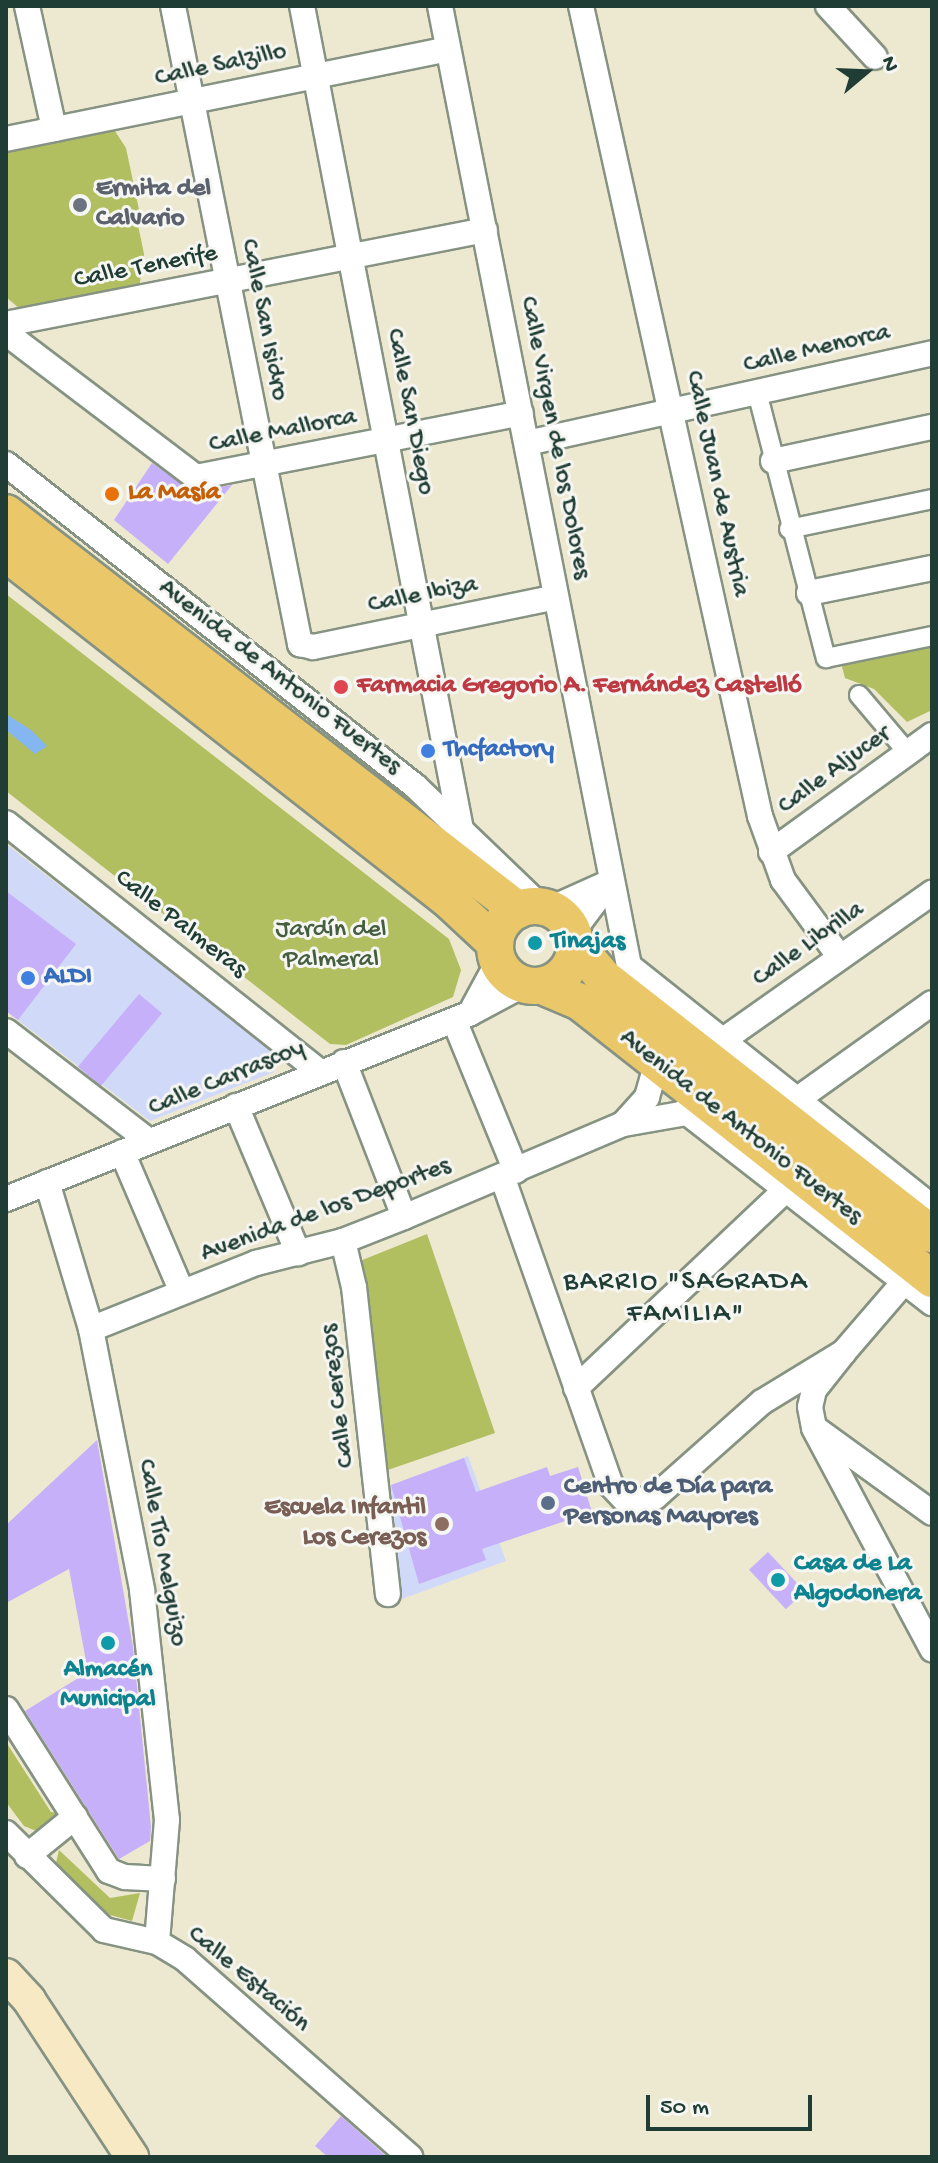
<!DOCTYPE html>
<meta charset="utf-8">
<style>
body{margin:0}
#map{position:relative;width:938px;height:2163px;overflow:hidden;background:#ede8d0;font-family:"Gochi Hand",sans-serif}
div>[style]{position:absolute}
.built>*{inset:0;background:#d1d9f9}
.green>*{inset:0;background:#b1bf61}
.water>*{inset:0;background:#84b6f1}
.building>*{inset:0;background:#c6b0f9;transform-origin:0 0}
.roads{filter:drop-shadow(2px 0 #869282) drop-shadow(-2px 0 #869282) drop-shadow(0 2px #869282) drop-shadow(0 -2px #869282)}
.pedestrian>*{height:18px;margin:-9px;padding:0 9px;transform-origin:9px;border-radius:9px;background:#fff}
.minor>*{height:24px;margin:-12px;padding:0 12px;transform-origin:12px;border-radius:12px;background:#fff}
.secondary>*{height:32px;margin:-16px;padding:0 16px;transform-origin:16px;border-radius:16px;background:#f7e9c3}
.primary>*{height:36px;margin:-18px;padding:0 18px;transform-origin:18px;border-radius:18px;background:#eac769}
.primary>.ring{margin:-18px;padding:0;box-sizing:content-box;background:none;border:36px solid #eac769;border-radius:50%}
.dots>*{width:22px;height:22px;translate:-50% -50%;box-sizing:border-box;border:4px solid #f6f6f2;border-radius:50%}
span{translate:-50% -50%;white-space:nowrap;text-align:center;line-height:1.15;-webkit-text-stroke:6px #f6f6f2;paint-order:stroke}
.street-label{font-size:26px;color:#1f3d34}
.worship-label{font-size:26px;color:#5b616d;font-weight:700}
.left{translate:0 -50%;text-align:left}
.food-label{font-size:26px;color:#c56008;font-weight:700}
.health-label{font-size:26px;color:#be3a42;font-weight:700}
.shop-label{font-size:26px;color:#366cbe;font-weight:700}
.park-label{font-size:26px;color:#445e3f}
.culture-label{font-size:26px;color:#0d838f;font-weight:700}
.service-label{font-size:26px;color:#4e5e75;font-weight:700}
.education-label{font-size:26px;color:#785e54;font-weight:700}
.right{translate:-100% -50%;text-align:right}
.neighbourhood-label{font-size:28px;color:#1f3d34;letter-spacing:2px}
.frame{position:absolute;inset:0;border:8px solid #1f3d34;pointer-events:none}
.north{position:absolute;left:826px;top:32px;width:80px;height:80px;-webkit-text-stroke:6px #f6f6f2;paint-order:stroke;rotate:71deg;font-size:22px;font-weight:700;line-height:32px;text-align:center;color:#1f3d34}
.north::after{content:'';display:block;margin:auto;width:28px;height:36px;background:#1f3d34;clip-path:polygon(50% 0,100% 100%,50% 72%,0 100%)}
.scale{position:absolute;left:646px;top:2095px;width:166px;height:36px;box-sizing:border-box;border:4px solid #1f3d34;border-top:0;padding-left:10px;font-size:24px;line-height:28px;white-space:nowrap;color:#1f3d34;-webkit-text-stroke:6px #f6f6f2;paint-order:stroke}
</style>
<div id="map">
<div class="built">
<i style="clip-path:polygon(6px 844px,274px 1052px,278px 1061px,274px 1072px,150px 1121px,6px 1011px)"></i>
<i style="clip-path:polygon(468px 1456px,506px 1561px,399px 1600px,387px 1487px)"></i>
</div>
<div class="green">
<i style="clip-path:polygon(113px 128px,126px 148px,142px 224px,138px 225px,144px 254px,139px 289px,20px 309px,6px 297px,6px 151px)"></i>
<i style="clip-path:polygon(6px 594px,449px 939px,461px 970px,453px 997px,346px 1045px,330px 1044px,6px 791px)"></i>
<i style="clip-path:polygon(932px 646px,932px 710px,907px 722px,874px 689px,845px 678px,841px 663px)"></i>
<i style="clip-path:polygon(427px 1234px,495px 1433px,382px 1472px,360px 1261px)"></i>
<i style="clip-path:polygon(6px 1742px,51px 1812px,60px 1813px,39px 1832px,24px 1826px,6px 1802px)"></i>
<i style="clip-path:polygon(59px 1850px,110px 1898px,140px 1893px,132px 1921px,103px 1913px,56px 1863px)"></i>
</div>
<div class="water">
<i style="clip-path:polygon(6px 714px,31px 730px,47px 746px,35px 754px,6px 730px)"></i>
</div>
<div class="building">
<i style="clip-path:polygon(152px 463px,192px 491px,232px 485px,168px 564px,114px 520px)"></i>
<i style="clip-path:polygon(6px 891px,76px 944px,18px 1020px,6px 1011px)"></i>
<i style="left:139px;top:994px;width:30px;height:95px;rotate:40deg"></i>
<i style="clip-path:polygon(97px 1440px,133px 1647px,151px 1827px,150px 1841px,119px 1859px,25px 1711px,88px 1672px,69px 1569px,6px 1603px,6px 1525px)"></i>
<i style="clip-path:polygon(464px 1458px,476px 1492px,547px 1467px,550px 1476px,578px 1467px,592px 1512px,482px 1549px,486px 1560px,419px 1584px,391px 1485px)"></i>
<i style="left:768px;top:1552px;width:54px;height:26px;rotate:47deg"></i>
<i style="clip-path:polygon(341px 2116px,387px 2157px,328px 2157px,315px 2146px)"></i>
</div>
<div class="roads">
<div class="pedestrian">
<i style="left:757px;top:392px;width:275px;rotate:75.5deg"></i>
<i style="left:826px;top:658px;width:108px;rotate:-11.7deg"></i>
<i style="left:789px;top:529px;width:146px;rotate:-11.8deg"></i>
<i style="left:859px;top:695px;width:76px;rotate:49.8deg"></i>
</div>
<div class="minor">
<i style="left:27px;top:6px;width:126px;rotate:77.6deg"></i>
<i style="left:173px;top:6px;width:651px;rotate:78.74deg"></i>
<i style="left:300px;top:644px;width:13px;rotate:13deg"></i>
<i style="left:313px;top:647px;width:248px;rotate:-11.6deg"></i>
<i style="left:302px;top:6px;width:838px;rotate:79.07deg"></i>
<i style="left:440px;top:6px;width:978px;rotate:78.86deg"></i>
<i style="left:629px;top:966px;width:387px;rotate:38.5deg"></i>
<i style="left:581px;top:6px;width:830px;rotate:77.54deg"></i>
<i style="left:760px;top:816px;width:68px;rotate:70.2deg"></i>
<i style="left:783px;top:880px;width:94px;rotate:53.6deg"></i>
<i style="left:828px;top:6px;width:69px;rotate:47.3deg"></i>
<i style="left:6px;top:139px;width:451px;rotate:-11.5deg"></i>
<i style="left:6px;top:324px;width:488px;rotate:-11.1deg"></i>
<i style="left:6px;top:333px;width:238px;rotate:37.2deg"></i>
<i style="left:196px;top:477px;width:331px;rotate:-11.1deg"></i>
<i style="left:527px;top:443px;width:415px;rotate:-12.5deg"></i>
<i style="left:773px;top:461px;width:163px;rotate:-12.1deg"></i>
<i style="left:6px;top:464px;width:521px;rotate:38.21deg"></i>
<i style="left:415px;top:786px;width:173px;rotate:43.8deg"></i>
<i style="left:809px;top:593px;width:126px;rotate:-11.5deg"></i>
<i style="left:6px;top:823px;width:401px;rotate:38.4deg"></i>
<i style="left:771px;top:852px;width:199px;rotate:-36deg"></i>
<i style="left:550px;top:909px;width:66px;rotate:-24.2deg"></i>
<i style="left:573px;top:931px;width:51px;rotate:-52.9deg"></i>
<i style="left:473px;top:1008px;width:52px;rotate:-61.5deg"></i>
<i style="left:454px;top:1020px;width:163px;rotate:67.7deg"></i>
<i style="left:6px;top:1031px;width:180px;rotate:37.6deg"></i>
<i style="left:719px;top:1043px;width:261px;rotate:-35.2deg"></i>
<i style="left:344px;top:1062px;width:166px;rotate:68.8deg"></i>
<i style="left:795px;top:1101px;width:168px;rotate:-35.6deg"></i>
<i style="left:236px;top:1106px;width:160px;rotate:67.1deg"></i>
<i style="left:685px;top:1111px;width:313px;rotate:37.9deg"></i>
<i style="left:623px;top:1124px;width:36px;rotate:-48deg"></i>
<i style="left:647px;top:1097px;width:35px;rotate:-74deg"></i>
<i style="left:122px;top:1152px;width:152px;rotate:66.8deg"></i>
<i style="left:502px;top:1176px;width:328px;rotate:70.6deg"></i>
<i style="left:611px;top:1485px;width:25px;rotate:47deg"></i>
<i style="left:628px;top:1503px;width:28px;rotate:-13deg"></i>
<i style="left:655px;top:1497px;width:143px;rotate:-41.6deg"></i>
<i style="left:762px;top:1402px;width:96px;rotate:-31.4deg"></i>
<i style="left:47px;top:1182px;width:153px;rotate:73.3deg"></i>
<i style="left:91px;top:1329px;width:266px;rotate:78.9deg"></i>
<i style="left:142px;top:1590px;width:231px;rotate:83.8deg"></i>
<i style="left:167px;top:1820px;width:122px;rotate:94.7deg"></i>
<i style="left:6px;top:1199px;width:499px;rotate:-21.8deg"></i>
<i style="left:469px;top:1014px;width:61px;rotate:-28.2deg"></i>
<i style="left:343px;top:1241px;width:47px;rotate:76.6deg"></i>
<i style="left:354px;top:1287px;width:309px;rotate:83.7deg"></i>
<i style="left:917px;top:1267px;width:112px;rotate:130.7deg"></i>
<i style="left:844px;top:1352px;width:48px;rotate:128.3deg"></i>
<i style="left:814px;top:1390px;width:17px;rotate:103deg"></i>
<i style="left:810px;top:1407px;width:21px;rotate:79deg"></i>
<i style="left:814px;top:1428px;width:251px;rotate:61.9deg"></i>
<i style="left:91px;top:1329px;width:178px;rotate:-21.8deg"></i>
<i style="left:256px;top:1263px;width:90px;rotate:-14.2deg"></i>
<i style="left:343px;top:1241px;width:66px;rotate:-21.5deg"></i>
<i style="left:404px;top:1217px;width:238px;rotate:-23deg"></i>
<i style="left:623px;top:1124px;width:93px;rotate:-9.9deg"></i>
<i style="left:576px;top:1388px;width:285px;rotate:-43.4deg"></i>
<i style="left:816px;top:1429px;width:143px;rotate:35.9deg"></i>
<i style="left:6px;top:1709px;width:192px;rotate:57.6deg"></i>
<i style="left:109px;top:1871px;width:17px;rotate:21deg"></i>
<i style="left:125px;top:1877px;width:38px;rotate:3deg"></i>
<i style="left:6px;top:1833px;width:138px;rotate:44.7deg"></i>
<i style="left:104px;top:1930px;width:54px;rotate:12.8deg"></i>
<i style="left:157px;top:1942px;width:33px;rotate:31deg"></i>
<i style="left:185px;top:1959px;width:300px;rotate:41.3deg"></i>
<i style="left:27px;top:1856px;width:62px;rotate:-39.1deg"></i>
</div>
<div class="secondary">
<i style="left:6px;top:1975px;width:34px;rotate:47deg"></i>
<i style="left:29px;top:2000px;width:188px;rotate:56.7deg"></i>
</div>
<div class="primary">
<i style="left:6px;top:513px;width:648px;rotate:37.79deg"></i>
<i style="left:6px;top:553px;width:564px;rotate:38.09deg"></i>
<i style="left:450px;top:901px;width:62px;rotate:43deg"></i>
<i class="ring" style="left:495px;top:906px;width:44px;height:44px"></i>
<i style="left:576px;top:945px;width:43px;rotate:49.7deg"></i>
<i style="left:604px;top:978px;width:416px;rotate:38deg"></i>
<i style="left:542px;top:986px;width:41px;rotate:22.8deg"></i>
<i style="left:580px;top:1002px;width:448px;rotate:38.2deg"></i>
</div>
</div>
<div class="dots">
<i style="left:80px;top:205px;background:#6b7280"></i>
<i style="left:112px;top:494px;background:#e8710a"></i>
<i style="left:341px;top:687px;background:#e0444e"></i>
<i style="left:428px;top:751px;background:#3f7fe0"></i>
<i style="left:535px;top:943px;background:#0f9aa8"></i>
<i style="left:28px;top:978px;background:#3f7fe0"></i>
<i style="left:548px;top:1503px;background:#5c6f8a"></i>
<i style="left:442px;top:1524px;background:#8d6e63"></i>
<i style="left:778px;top:1580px;background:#0f9aa8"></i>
<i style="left:108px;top:1643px;background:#0f9aa8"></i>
</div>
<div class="street-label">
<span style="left:221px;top:66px;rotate:-12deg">Calle Salzillo</span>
<span style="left:146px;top:268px;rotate:-11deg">Calle Tenerife</span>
<span style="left:263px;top:320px;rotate:79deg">Calle San Isidro</span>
<span style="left:817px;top:350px;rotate:-13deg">Calle Menorca</span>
<span style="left:409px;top:412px;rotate:79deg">Calle San Diego</span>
<span style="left:283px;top:432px;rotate:-11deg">Calle Mallorca</span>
<span style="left:554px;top:438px;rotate:79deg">Calle Virgen de los Dolores</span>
<span style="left:716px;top:484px;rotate:78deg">Calle Juan de Austria</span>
<span style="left:423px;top:596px;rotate:-11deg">Calle Ibiza</span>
<span style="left:279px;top:678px;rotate:38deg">Avenida de Antonio Fuertes</span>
<span style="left:835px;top:771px;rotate:-36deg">Calle Aljucer</span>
<span style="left:180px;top:925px;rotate:38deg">Calle Palmeras</span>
<span style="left:809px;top:945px;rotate:-35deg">Calle Librilla</span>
<span style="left:227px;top:1079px;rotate:-22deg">Calle Carrascoy</span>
<span style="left:740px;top:1128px;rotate:38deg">Avenida de Antonio Fuertes</span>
<span style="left:326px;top:1211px;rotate:-20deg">Avenida de los Deportes</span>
<span style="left:339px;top:1396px;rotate:-97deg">Calle Cerezos</span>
<span style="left:161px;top:1553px;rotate:80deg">Calle Tío Melguizo</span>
<span style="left:248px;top:1980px;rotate:40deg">Calle Estación</span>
</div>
<div class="worship-label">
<span class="left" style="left:96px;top:205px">Ermita del<br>Calvario</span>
</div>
<div class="food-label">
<span class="left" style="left:128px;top:494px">La Masía</span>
</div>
<div class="health-label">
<span class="left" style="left:357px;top:687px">Farmacia Gregorio A. Fernández Castelló</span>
</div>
<div class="shop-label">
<span class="left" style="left:444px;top:751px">Thcfactory</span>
<span class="left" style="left:44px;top:978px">ALDI</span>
</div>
<div class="park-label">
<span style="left:331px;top:946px">Jardín del<br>Palmeral</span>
</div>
<div class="culture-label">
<span class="left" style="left:551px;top:943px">Tinajas</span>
<span class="left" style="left:794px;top:1580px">Casa de La<br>Algodonera</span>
<span style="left:108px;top:1686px">Almacén<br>Municipal</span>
</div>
<div class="service-label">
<span class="left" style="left:564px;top:1503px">Centro de Día para<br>Personas Mayores</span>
</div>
<div class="education-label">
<span class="right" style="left:426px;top:1524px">Escuela Infantil<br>Los Cerezos</span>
</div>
<div class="neighbourhood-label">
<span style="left:686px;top:1299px">BARRIO "SAGRADA<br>FAMILIA"</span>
</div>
<div class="frame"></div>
<div class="north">N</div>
<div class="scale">50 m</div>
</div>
